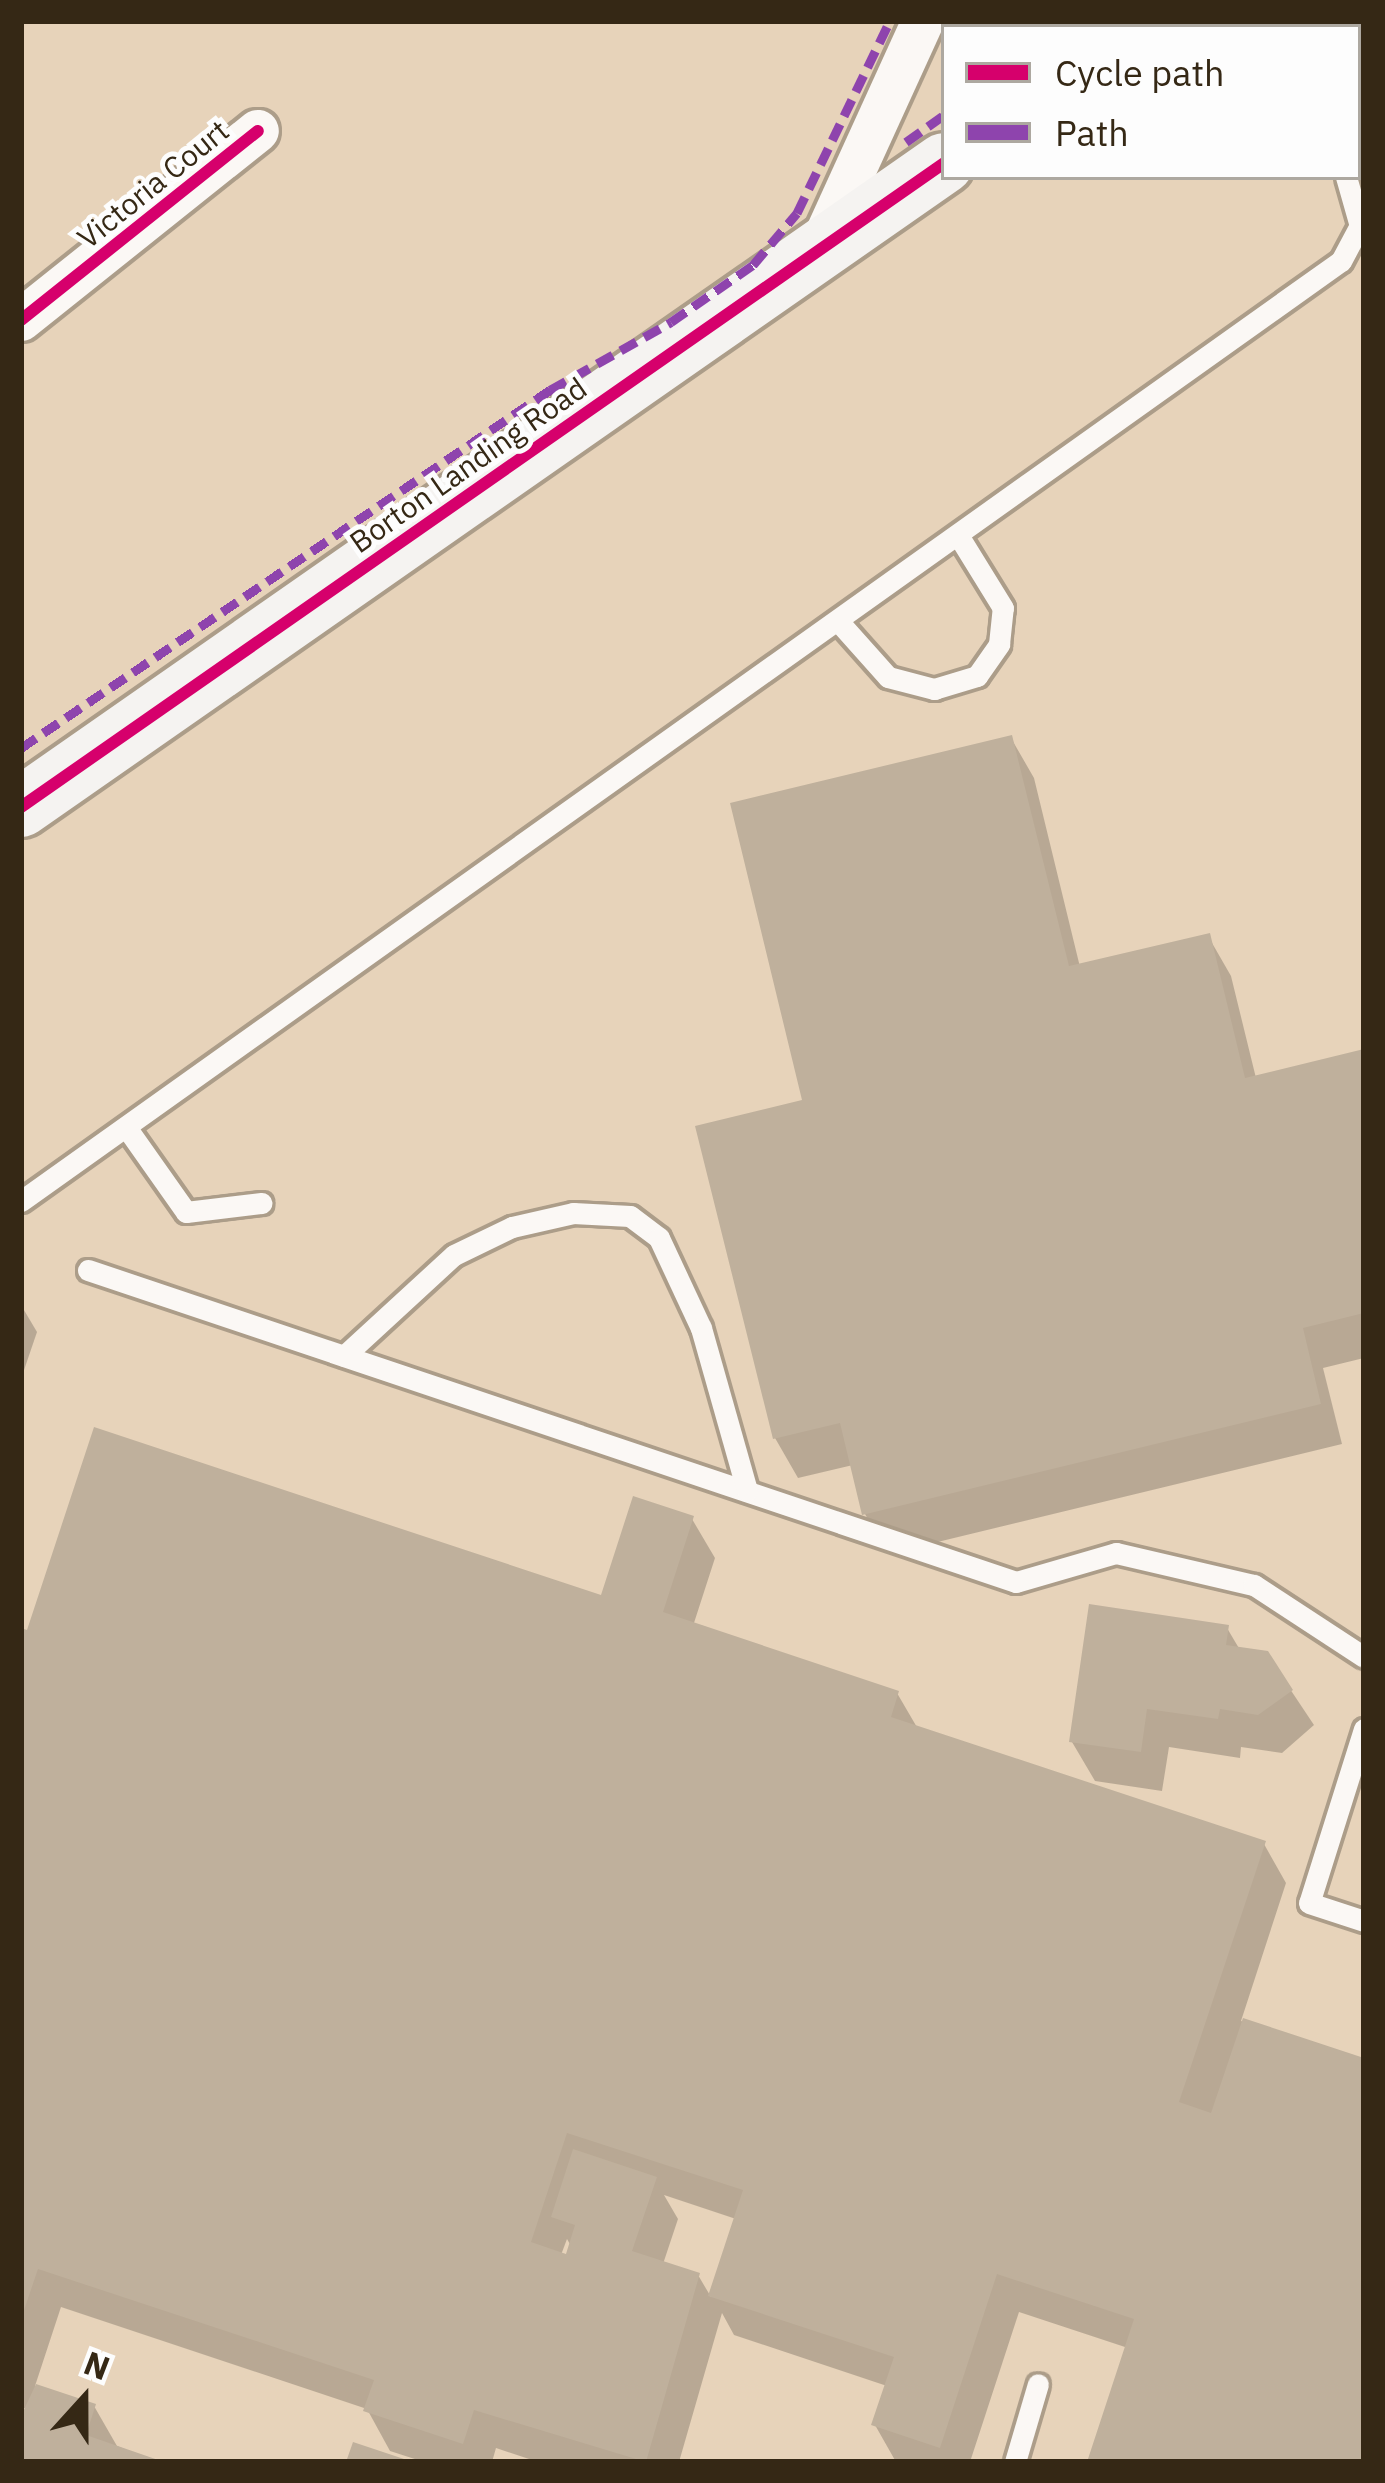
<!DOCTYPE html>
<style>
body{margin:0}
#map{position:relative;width:1385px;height:2483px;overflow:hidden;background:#e7d3ba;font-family:"IBM Plex Sans",sans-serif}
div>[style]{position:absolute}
.shadow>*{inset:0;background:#0003}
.building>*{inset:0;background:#bfb09c}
.roads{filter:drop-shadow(3px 0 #ac9d89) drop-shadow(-3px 0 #ac9d89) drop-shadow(0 3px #ac9d89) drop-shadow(0 -3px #ac9d89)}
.lane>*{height:21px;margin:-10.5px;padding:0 10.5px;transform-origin:10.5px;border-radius:10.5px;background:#fbf8f5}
.street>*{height:42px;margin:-21px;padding:0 21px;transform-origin:21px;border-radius:21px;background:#fbf8f5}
.secondary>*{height:60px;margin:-30px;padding:0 30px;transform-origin:30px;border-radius:30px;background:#f5f3f1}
.quiet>*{height:9px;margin-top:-4.5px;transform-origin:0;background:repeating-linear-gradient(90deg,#8e44ad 0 18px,transparent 0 27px)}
.cycleway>*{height:12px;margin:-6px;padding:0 6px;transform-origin:6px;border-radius:6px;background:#d6006c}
span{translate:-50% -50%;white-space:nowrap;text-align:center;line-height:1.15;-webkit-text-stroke:10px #fdfdfd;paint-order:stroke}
.street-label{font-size:30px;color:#352815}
.frame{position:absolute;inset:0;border:24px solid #352815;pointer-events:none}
.legend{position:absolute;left:941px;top:24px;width:420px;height:156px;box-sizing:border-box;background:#fdfdfd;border:3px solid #ada8a0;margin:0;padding:15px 21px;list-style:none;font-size:36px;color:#352815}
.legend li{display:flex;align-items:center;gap:24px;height:60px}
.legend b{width:60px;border:3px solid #ada8a0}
.north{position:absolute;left:24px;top:2339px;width:120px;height:120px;-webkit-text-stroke:9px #fdfdfd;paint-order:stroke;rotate:21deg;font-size:33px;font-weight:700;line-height:48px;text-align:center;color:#352815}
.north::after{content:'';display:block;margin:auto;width:42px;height:54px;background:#352815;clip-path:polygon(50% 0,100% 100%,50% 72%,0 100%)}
</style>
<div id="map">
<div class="shadow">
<i style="clip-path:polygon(1011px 738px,1034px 778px,1080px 967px,1208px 936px,1231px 976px,1256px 1078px,1364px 1052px,1364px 1358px,1323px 1368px,1342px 1444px,888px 1554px,865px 1514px,853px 1465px,798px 1478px,775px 1438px,806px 1102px)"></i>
<i style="clip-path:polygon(21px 1305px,37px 1332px,21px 1379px)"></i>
<i style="clip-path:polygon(evenodd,692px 1519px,715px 1558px,693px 1626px,897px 1693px,918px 1729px,1264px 1844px,1286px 1883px,1241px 2021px,1364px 2062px,1364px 2462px,1090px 2462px,1128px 2348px,1019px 2312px,970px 2462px,896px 2462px,875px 2425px,887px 2386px,734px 2335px,722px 2313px,679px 2462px,538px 2462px,496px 2448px,492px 2462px,424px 2462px,390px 2451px,367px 2409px,61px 2307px,35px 2386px,94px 2406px,117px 2446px,157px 2462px,21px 2462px,21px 2419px,31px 2410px,21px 2407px,21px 1631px,603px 1599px,692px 1519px,664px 2195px,736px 2219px,711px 2297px,698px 2275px,663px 2264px,678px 2219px,664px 2195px,692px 1519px,567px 2239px,571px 2246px,568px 2257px,561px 2255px,567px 2239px)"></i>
<i style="clip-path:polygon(1227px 1628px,1240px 1650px,1266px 1653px,1314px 1725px,1282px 1753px,1241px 1747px,1240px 1758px,1169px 1747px,1162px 1791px,1095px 1781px,1072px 1742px)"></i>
</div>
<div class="building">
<i style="clip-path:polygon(1012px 735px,1069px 966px,1210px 933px,1245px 1078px,1364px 1049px,1364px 1313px,1303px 1328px,1321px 1404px,862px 1515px,840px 1423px,773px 1439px,695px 1126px,802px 1100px,730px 803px)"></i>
<i style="clip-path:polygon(94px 1427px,601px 1595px,633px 1496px,694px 1516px,663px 1612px,899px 1691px,891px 1717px,1266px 1841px,1179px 2102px,1211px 2113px,1243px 2018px,1364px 2058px,1364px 2462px,1087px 2462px,1134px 2319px,997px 2274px,940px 2448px,871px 2425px,894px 2357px,708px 2296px,743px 2190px,567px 2133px,531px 2242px,566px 2254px,575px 2225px,551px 2217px,573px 2149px,657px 2177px,632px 2251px,700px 2273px,646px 2462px,474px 2410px,463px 2444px,363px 2411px,374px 2380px,38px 2269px,21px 2319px,21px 1628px,27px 1630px)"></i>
<i style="clip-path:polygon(1089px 1604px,1229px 1625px,1226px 1645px,1268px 1651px,1293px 1690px,1258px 1715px,1220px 1709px,1218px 1719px,1147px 1709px,1141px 1752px,1069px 1742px)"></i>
<i style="clip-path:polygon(36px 2384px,96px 2404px,86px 2435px,164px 2462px,21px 2462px,21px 2416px)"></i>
<i style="clip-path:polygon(353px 2442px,410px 2461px,410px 2462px,346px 2462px)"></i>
</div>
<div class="roads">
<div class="lane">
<i style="left:1257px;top:21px;width:7px;rotate:63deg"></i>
<i style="left:838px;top:621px;width:75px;rotate:48.2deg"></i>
<i style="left:888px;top:677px;width:48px;rotate:14.6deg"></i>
<i style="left:934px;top:689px;width:45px;rotate:-16.8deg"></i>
<i style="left:977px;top:676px;width:39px;rotate:-55deg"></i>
<i style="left:999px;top:644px;width:36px;rotate:-84deg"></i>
<i style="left:1003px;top:608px;width:86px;rotate:-121.7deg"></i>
<i style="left:126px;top:1127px;width:104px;rotate:54.8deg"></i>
<i style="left:186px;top:1212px;width:76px;rotate:-6.8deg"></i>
<i style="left:21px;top:1201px;width:1620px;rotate:-35.46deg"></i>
<i style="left:1341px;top:261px;width:40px;rotate:-62deg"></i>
<i style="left:1360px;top:226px;width:51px;rotate:-105.9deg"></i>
<i style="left:88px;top:1270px;width:979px;rotate:18.58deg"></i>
<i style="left:1016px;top:1582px;width:104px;rotate:-16.2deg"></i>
<i style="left:1116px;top:1553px;width:142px;rotate:13.1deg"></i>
<i style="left:1254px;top:1585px;width:131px;rotate:33.2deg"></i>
<i style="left:344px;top:1356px;width:149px;rotate:-42.6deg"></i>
<i style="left:454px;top:1255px;width:64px;rotate:-25.8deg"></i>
<i style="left:512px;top:1227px;width:63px;rotate:-12.9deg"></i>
<i style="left:573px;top:1213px;width:57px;rotate:3deg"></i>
<i style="left:630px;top:1216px;width:36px;rotate:37deg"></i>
<i style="left:659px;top:1238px;width:99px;rotate:65deg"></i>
<i style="left:701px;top:1328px;width:169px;rotate:74.2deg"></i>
<i style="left:1364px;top:1729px;width:182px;rotate:107.5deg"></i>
<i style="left:1309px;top:1903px;width:58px;rotate:18.1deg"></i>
<i style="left:1015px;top:2462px;width:81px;rotate:-73.6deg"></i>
</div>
<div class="street">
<i style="left:820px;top:247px;width:248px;rotate:-65.5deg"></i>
<i style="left:21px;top:320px;width:303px;rotate:-38.6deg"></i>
</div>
<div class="secondary">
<i style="left:1142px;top:27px;width:11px;rotate:-34deg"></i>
<i style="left:21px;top:807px;width:1125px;rotate:-34.9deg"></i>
</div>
</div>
<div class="quiet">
<i style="left:1066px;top:27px;width:10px;rotate:-37deg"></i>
<i style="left:906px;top:142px;width:47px;rotate:-35.4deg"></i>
<i style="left:21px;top:748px;width:639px;rotate:-34.09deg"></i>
<i style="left:550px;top:390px;width:139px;rotate:-29.3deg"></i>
<i style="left:671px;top:322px;width:100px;rotate:-34.8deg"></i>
<i style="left:753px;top:265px;width:68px;rotate:-49.8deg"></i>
<i style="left:797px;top:213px;width:213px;rotate:-64.2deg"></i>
</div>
<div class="cycleway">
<i style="left:21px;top:320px;width:303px;rotate:-38.6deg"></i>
<i style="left:21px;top:807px;width:1125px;rotate:-34.9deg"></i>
</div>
<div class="street-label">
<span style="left:153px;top:184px;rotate:-39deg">Victoria Court</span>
<span style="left:468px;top:465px;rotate:-35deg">Borton Landing Road</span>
</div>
<div class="frame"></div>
<ul class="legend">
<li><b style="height:15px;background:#d6006c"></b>Cycle path</li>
<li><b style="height:15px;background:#8e44ad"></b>Path</li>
</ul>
<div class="north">N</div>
</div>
